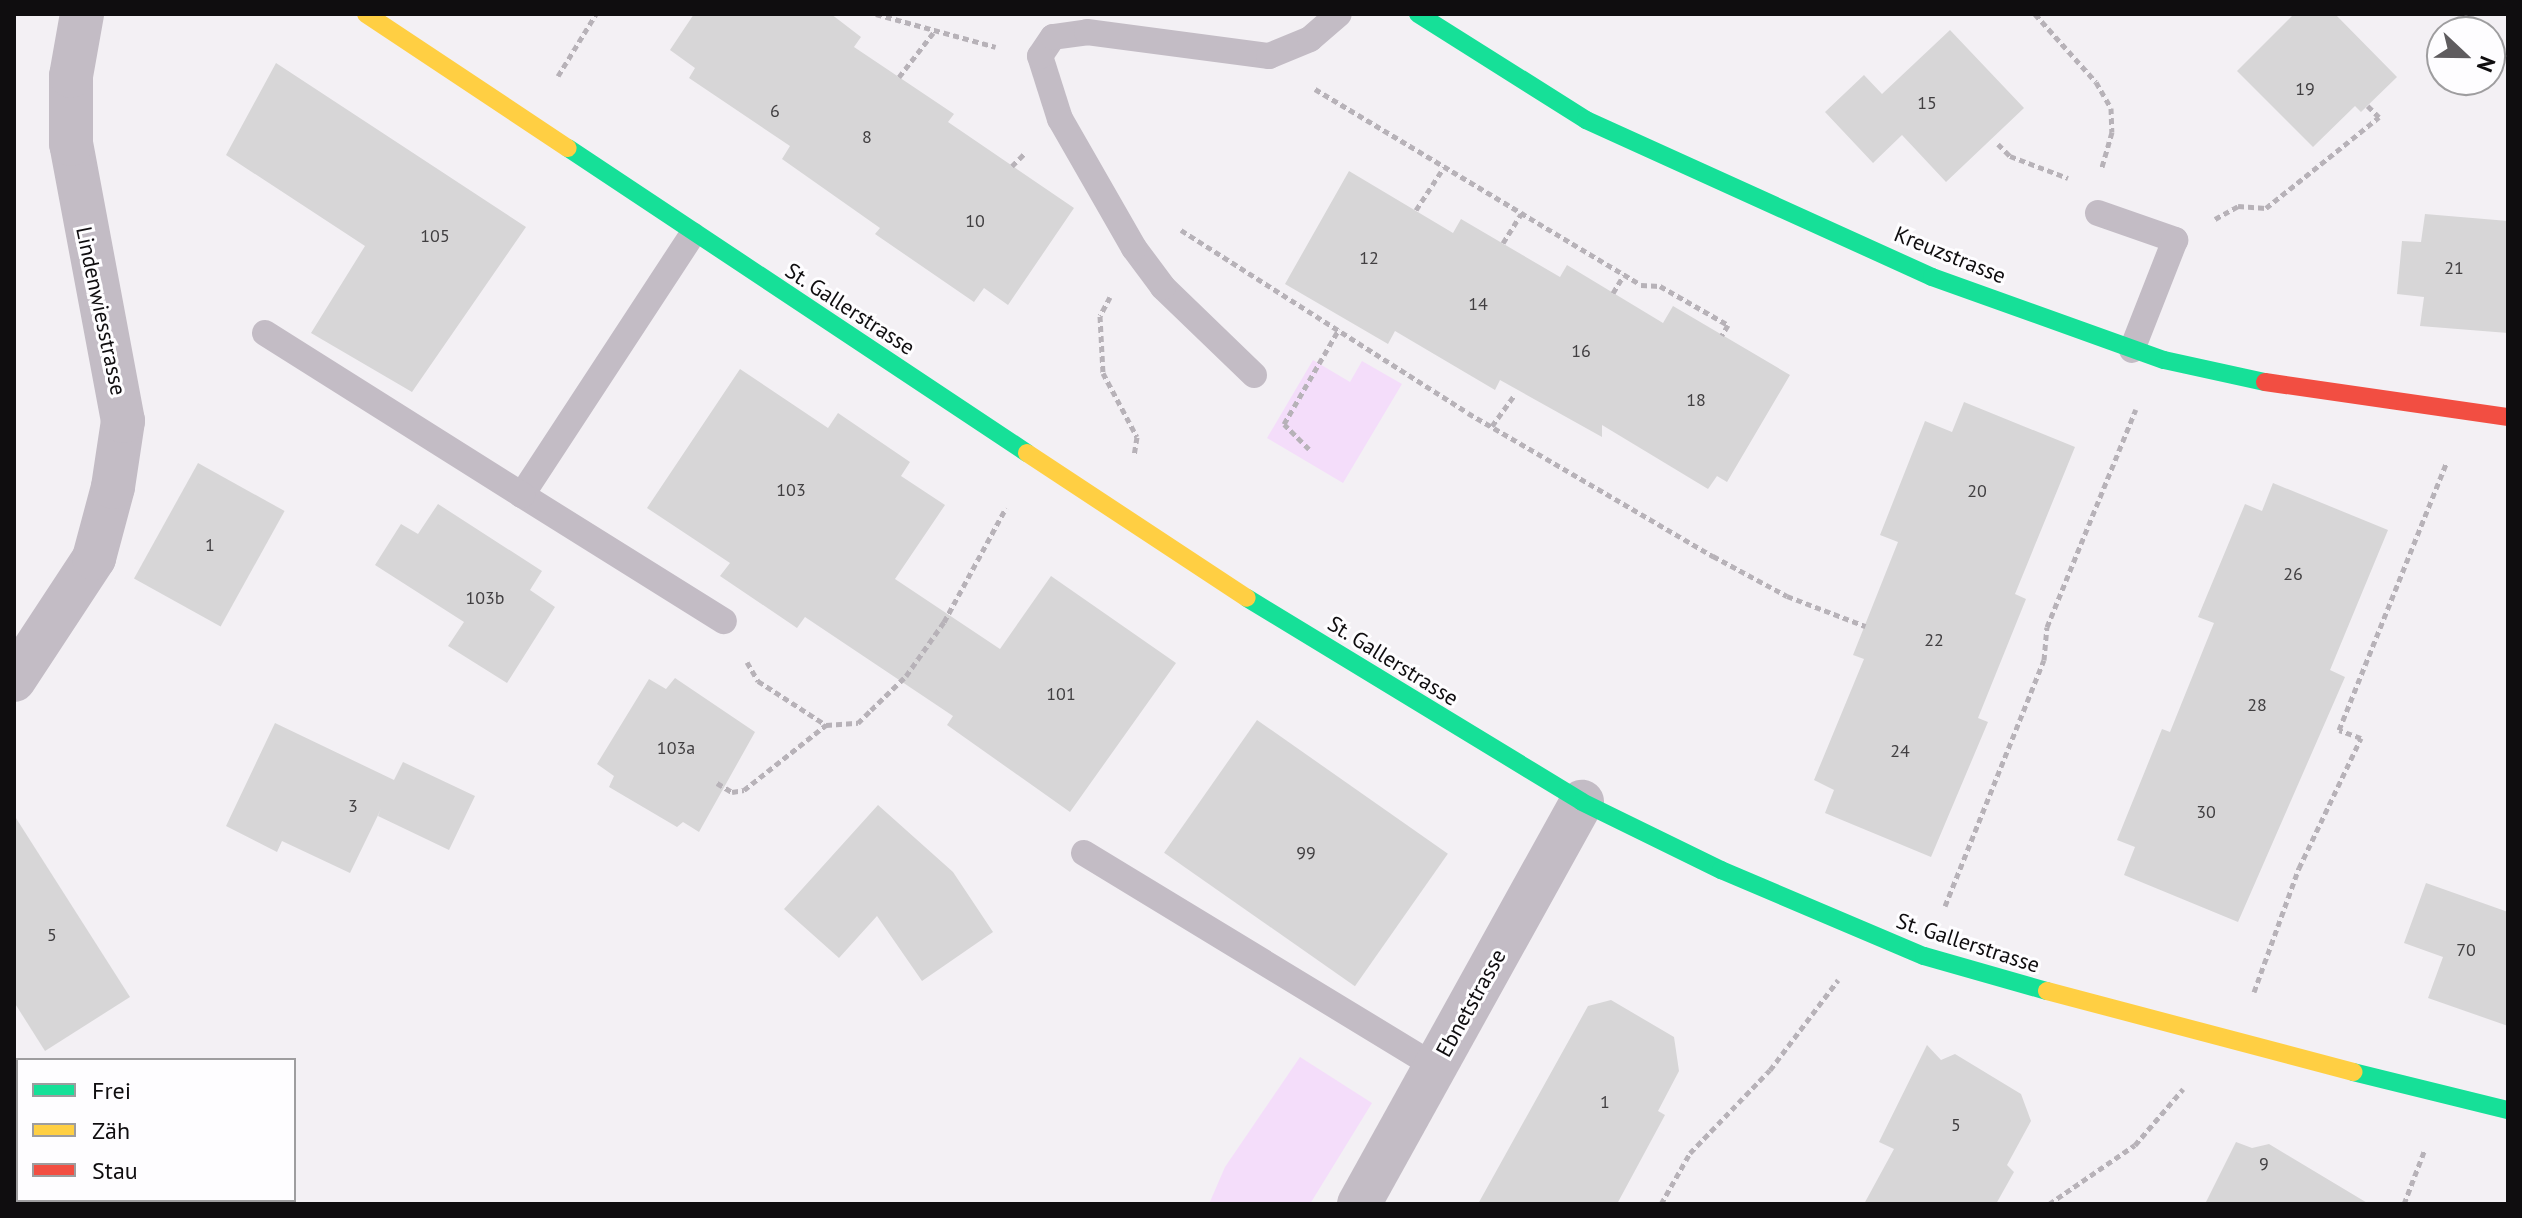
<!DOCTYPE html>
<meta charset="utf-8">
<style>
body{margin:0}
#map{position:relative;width:2522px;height:1218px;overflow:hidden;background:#f3f0f4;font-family:"PT Sans",sans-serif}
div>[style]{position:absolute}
.green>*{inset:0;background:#f4ddfa}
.building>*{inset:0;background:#d7d6d7;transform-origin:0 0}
.path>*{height:5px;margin-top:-2.5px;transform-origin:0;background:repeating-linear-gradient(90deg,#b7b2b8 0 6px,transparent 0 10px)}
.lane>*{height:26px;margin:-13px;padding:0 13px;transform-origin:13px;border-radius:13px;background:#c3bcc5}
.street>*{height:44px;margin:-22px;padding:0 22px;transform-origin:22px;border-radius:22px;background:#c3bcc5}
.fast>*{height:18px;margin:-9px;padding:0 9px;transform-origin:9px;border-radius:9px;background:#16e098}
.slow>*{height:18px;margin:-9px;padding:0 9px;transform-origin:9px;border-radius:9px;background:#ffcf43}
.jam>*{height:18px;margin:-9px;padding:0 9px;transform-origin:9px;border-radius:9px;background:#f24e42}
span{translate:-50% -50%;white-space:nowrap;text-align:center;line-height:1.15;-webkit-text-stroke:6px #fefdff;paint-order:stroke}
.number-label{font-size:18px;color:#413f41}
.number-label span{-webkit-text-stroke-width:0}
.street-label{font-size:22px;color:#0f0d0f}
.frame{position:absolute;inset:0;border:16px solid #0f0d0f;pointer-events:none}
.legend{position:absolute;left:16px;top:1058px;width:280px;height:144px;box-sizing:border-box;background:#fefdff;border:2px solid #9e9d9f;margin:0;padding:10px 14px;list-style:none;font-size:24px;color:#0f0d0f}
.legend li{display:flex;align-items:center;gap:16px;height:40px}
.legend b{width:40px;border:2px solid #9e9d9f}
.north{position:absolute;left:2426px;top:16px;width:80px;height:80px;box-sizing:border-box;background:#fefdff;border:2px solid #9e9d9f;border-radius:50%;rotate:112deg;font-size:22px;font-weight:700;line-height:32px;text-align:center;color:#0f0d0f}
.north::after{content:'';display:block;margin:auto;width:28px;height:36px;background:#5f5c5f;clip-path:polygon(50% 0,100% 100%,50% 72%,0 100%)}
</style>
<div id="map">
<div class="green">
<i style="clip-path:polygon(1313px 360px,1350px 382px,1362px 361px,1402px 384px,1343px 483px,1267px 438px)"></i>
<i style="clip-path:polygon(1300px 1057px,1372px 1103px,1310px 1204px,1209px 1204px,1225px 1167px)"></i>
</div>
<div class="building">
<i style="clip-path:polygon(694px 14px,831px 14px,861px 37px,854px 47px,954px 114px,948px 122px,1074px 208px,1008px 305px,984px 288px,974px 302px,875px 234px,880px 228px,782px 159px,790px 146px,689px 78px,695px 68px,670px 50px)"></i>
<i style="clip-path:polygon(2294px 14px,2335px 14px,2397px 77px,2361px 112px,2355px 106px,2313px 147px,2237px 71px)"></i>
<i style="clip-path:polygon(1950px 30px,2024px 108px,1946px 182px,1902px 135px,1873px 163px,1825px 112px,1864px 75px,1882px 94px)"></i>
<i style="clip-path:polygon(276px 63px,526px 227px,412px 392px,311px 333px,365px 246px,226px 155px)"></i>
<i style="clip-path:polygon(1349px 171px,1453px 233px,1461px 219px,1560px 277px,1567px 265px,1663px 323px,1673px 306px,1790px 375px,1727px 482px,1717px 476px,1708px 489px,1602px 425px,1602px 437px,1500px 380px,1495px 390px,1395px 331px,1388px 344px,1285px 284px)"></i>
<i style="clip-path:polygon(2425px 214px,2508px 221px,2508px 333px,2420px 326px,2424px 297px,2397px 294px,2402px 241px,2421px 242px)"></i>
<i style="clip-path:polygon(740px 369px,828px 428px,838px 413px,910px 462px,901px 476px,945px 505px,895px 579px,1000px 649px,1051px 576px,1176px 663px,1070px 812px,947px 725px,953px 716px,805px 617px,797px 628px,720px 576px,730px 563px,647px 508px)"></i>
<i style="clip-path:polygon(1964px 402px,2075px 447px,2015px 594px,2026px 599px,1978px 718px,1988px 722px,1931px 857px,1825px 813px,1834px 790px,1814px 780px,1864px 659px,1853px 655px,1898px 542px,1880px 535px,1925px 421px,1952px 432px)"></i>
<i style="left:198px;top:463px;width:99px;height:132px;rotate:29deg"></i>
<i style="clip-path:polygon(2273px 483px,2388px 530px,2330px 670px,2345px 677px,2238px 922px,2124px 875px,2135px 847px,2117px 840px,2162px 729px,2170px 732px,2214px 623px,2198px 617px,2245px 504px,2262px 511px)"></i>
<i style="clip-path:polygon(438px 504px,542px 571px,530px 590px,555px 607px,507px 683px,448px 646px,464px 622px,375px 565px,401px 524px,418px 534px)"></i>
<i style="clip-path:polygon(675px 678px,755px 732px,699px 832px,683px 822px,677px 827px,609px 787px,614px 776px,597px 764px,649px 679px,666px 689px)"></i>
<i style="left:1257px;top:720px;width:233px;height:162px;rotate:35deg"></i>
<i style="clip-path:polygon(275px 723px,394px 780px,403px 762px,475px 796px,449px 850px,378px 816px,381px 809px,350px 873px,282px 841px,277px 852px,226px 826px)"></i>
<i style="clip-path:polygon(878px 805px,953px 872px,993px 932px,922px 981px,877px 916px,839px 958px,784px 909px)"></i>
<i style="clip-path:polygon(14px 815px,130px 997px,45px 1051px,14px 1002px)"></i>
<i style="clip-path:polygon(2426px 883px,2508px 912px,2508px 1026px,2428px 998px,2443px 957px,2404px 943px)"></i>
<i style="clip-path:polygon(1611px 1000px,1674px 1037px,1679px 1071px,1658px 1111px,1665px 1115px,1617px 1204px,1478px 1204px,1588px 1006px)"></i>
<i style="clip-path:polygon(1927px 1045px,1941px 1060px,1955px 1054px,2021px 1094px,2031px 1121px,2007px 1165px,2014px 1172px,1996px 1204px,1864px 1204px,1894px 1149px,1879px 1142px)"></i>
<i style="clip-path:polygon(2236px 1142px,2252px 1148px,2269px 1144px,2369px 1204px,2205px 1204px)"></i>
</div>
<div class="path">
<i style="left:876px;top:14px;width:124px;rotate:15.4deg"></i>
<i style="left:2035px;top:14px;width:91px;rotate:48.1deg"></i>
<i style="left:2096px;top:82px;width:30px;rotate:60deg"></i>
<i style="left:2111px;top:108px;width:24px;rotate:88deg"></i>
<i style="left:2112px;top:132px;width:37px;rotate:106deg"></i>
<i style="left:558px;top:76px;width:73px;rotate:-58.5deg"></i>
<i style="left:899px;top:77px;width:56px;rotate:-52.3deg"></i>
<i style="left:1315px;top:89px;width:380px;rotate:31deg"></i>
<i style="left:1641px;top:285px;width:19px;rotate:3deg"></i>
<i style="left:1660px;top:286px;width:78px;rotate:29.8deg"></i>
<i style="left:1728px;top:325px;width:12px;rotate:121deg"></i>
<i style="left:1998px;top:144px;width:17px;rotate:45deg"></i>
<i style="left:2010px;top:156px;width:62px;rotate:20.8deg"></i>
<i style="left:1012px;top:166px;width:18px;rotate:-45deg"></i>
<i style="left:1416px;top:210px;width:51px;rotate:-56.9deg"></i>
<i style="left:2215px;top:219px;width:26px;rotate:-29deg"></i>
<i style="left:2238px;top:206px;width:28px;rotate:4deg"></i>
<i style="left:2266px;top:208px;width:145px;rotate:-38.8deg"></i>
<i style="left:2379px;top:117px;width:16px;rotate:-135deg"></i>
<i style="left:1181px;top:230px;width:340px;rotate:32.5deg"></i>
<i style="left:1468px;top:413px;width:284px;rotate:30.3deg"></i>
<i style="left:1713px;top:556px;width:84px;rotate:28.4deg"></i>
<i style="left:1787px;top:596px;width:84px;rotate:21deg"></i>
<i style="left:1503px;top:243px;width:34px;rotate:-58deg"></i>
<i style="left:1613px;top:293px;width:21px;rotate:-59deg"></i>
<i style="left:1110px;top:297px;width:21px;rotate:118deg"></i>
<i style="left:1100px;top:316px;width:57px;rotate:87deg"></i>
<i style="left:1103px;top:373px;width:72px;rotate:62deg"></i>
<i style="left:1137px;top:437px;width:19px;rotate:99deg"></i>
<i style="left:1492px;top:426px;width:37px;rotate:-54deg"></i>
<i style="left:1309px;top:449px;width:35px;rotate:-135deg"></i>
<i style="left:1284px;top:424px;width:110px;rotate:-59.9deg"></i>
<i style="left:747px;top:662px;width:22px;rotate:60deg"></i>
<i style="left:758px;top:681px;width:81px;rotate:32.9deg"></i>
<i style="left:717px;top:783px;width:17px;rotate:31deg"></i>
<i style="left:732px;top:792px;width:12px;rotate:-9deg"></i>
<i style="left:744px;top:790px;width:105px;rotate:-38.4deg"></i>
<i style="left:826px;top:725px;width:32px;rotate:-4deg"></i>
<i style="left:858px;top:723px;width:18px;rotate:-45deg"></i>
<i style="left:871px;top:710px;width:49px;rotate:-44.2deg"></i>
<i style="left:906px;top:676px;width:66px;rotate:-54.9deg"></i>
<i style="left:944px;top:622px;width:130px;rotate:-61.5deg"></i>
<i style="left:1945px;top:906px;width:265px;rotate:-68.1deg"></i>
<i style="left:2044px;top:660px;width:33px;rotate:-85deg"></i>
<i style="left:2047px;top:627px;width:235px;rotate:-67.8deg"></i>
<i style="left:2254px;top:992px;width:132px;rotate:-70.1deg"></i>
<i style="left:2299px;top:868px;width:144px;rotate:-64.5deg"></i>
<i style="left:2361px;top:738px;width:23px;rotate:-160deg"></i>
<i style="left:2339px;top:730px;width:287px;rotate:-68.1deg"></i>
<i style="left:1661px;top:1204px;width:59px;rotate:-60.4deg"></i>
<i style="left:1690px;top:1153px;width:115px;rotate:-46.1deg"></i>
<i style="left:1770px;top:1070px;width:113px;rotate:-52.9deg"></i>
<i style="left:2049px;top:1204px;width:104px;rotate:-34.5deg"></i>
<i style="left:2135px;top:1145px;width:74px;rotate:-49.4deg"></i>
<i style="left:2404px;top:1204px;width:59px;rotate:-69.1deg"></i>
</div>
<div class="lane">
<i style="left:2098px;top:213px;width:82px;rotate:19.3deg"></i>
<i style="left:2175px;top:240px;width:118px;rotate:111.4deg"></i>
<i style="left:692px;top:235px;width:311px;rotate:123.2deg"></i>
<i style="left:522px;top:495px;width:238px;rotate:32deg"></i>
<i style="left:265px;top:333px;width:304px;rotate:32.2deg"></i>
<i style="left:1254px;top:375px;width:127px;rotate:-136deg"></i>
<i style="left:1163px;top:287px;width:49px;rotate:-126.6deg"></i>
<i style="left:1134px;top:248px;width:149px;rotate:-119.8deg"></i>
<i style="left:1060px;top:119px;width:66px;rotate:-107.6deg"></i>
<i style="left:1040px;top:56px;width:23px;rotate:-56deg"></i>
<i style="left:1053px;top:37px;width:34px;rotate:-8deg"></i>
<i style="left:1087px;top:32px;width:184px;rotate:7.5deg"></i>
<i style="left:1269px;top:56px;width:44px;rotate:-22.5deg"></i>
<i style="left:1310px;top:39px;width:38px;rotate:-41deg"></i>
<i style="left:1084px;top:853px;width:412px;rotate:31.3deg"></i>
</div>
<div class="street">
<i style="left:14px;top:680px;width:146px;rotate:-56.7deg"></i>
<i style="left:94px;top:558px;width:73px;rotate:-75deg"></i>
<i style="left:113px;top:487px;width:67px;rotate:-81.4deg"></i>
<i style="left:123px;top:421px;width:282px;rotate:-100.6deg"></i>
<i style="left:71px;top:144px;width:68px;rotate:-90deg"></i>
<i style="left:71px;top:76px;width:63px;rotate:-79.9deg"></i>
<i style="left:1359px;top:1204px;width:460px;rotate:-61deg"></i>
</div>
<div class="fast">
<i style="left:1418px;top:14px;width:199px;rotate:32.2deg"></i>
<i style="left:1586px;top:120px;width:380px;rotate:24.4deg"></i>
<i style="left:1932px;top:277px;width:246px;rotate:19.7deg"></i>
<i style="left:2164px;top:360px;width:103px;rotate:12.3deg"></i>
<i style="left:568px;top:148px;width:551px;rotate:33.6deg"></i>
<i style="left:1247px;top:598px;width:392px;rotate:31.3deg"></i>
<i style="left:1582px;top:802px;width:155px;rotate:26.1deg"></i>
<i style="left:1721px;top:870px;width:220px;rotate:23deg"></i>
<i style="left:1924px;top:956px;width:128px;rotate:15.9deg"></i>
<i style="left:2353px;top:1072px;width:160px;rotate:13.8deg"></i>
</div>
<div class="slow">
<i style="left:366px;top:14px;width:242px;rotate:33.6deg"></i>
<i style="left:1027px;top:453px;width:263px;rotate:33.4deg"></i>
<i style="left:2047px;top:991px;width:317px;rotate:14.8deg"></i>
</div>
<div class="jam">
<i style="left:2265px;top:382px;width:246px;rotate:8.2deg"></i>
</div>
<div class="number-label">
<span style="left:2305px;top:89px">19</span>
<span style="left:1927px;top:103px">15</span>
<span style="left:775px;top:111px">6</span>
<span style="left:867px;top:137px">8</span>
<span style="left:975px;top:221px">10</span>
<span style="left:435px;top:236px">105</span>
<span style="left:1369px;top:258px">12</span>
<span style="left:2454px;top:268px">21</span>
<span style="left:1478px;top:304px">14</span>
<span style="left:1581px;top:351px">16</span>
<span style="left:1696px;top:400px">18</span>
<span style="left:791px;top:490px">103</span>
<span style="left:1977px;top:491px">20</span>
<span style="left:210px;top:545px">1</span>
<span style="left:2293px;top:574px">26</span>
<span style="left:485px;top:598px">103b</span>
<span style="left:1934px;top:640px">22</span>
<span style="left:1061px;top:694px">101</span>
<span style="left:2257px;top:705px">28</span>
<span style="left:676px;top:748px">103a</span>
<span style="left:1900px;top:751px">24</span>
<span style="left:353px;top:806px">3</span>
<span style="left:2206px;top:812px">30</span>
<span style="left:1306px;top:853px">99</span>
<span style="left:52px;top:935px">5</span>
<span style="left:2466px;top:950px">70</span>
<span style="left:1605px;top:1102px">1</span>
<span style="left:1956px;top:1125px">5</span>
<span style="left:2264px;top:1164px">9</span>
</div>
<div class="street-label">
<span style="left:1950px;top:255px;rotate:22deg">Kreuzstrasse</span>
<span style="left:850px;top:309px;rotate:33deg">St. Gallerstrasse</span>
<span style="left:101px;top:311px;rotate:78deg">Lindenwiesstrasse</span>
<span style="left:1393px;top:661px;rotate:32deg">St. Gallerstrasse</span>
<span style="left:1968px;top:943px;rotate:18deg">St. Gallerstrasse</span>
<span style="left:1471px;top:1003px;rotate:-61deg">Ebnetstrasse</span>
</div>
<div class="frame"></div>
<ul class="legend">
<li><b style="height:10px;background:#16e098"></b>Frei</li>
<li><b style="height:10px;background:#ffcf43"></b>Zäh</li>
<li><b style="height:10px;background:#f24e42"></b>Stau</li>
</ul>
<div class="north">N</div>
</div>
